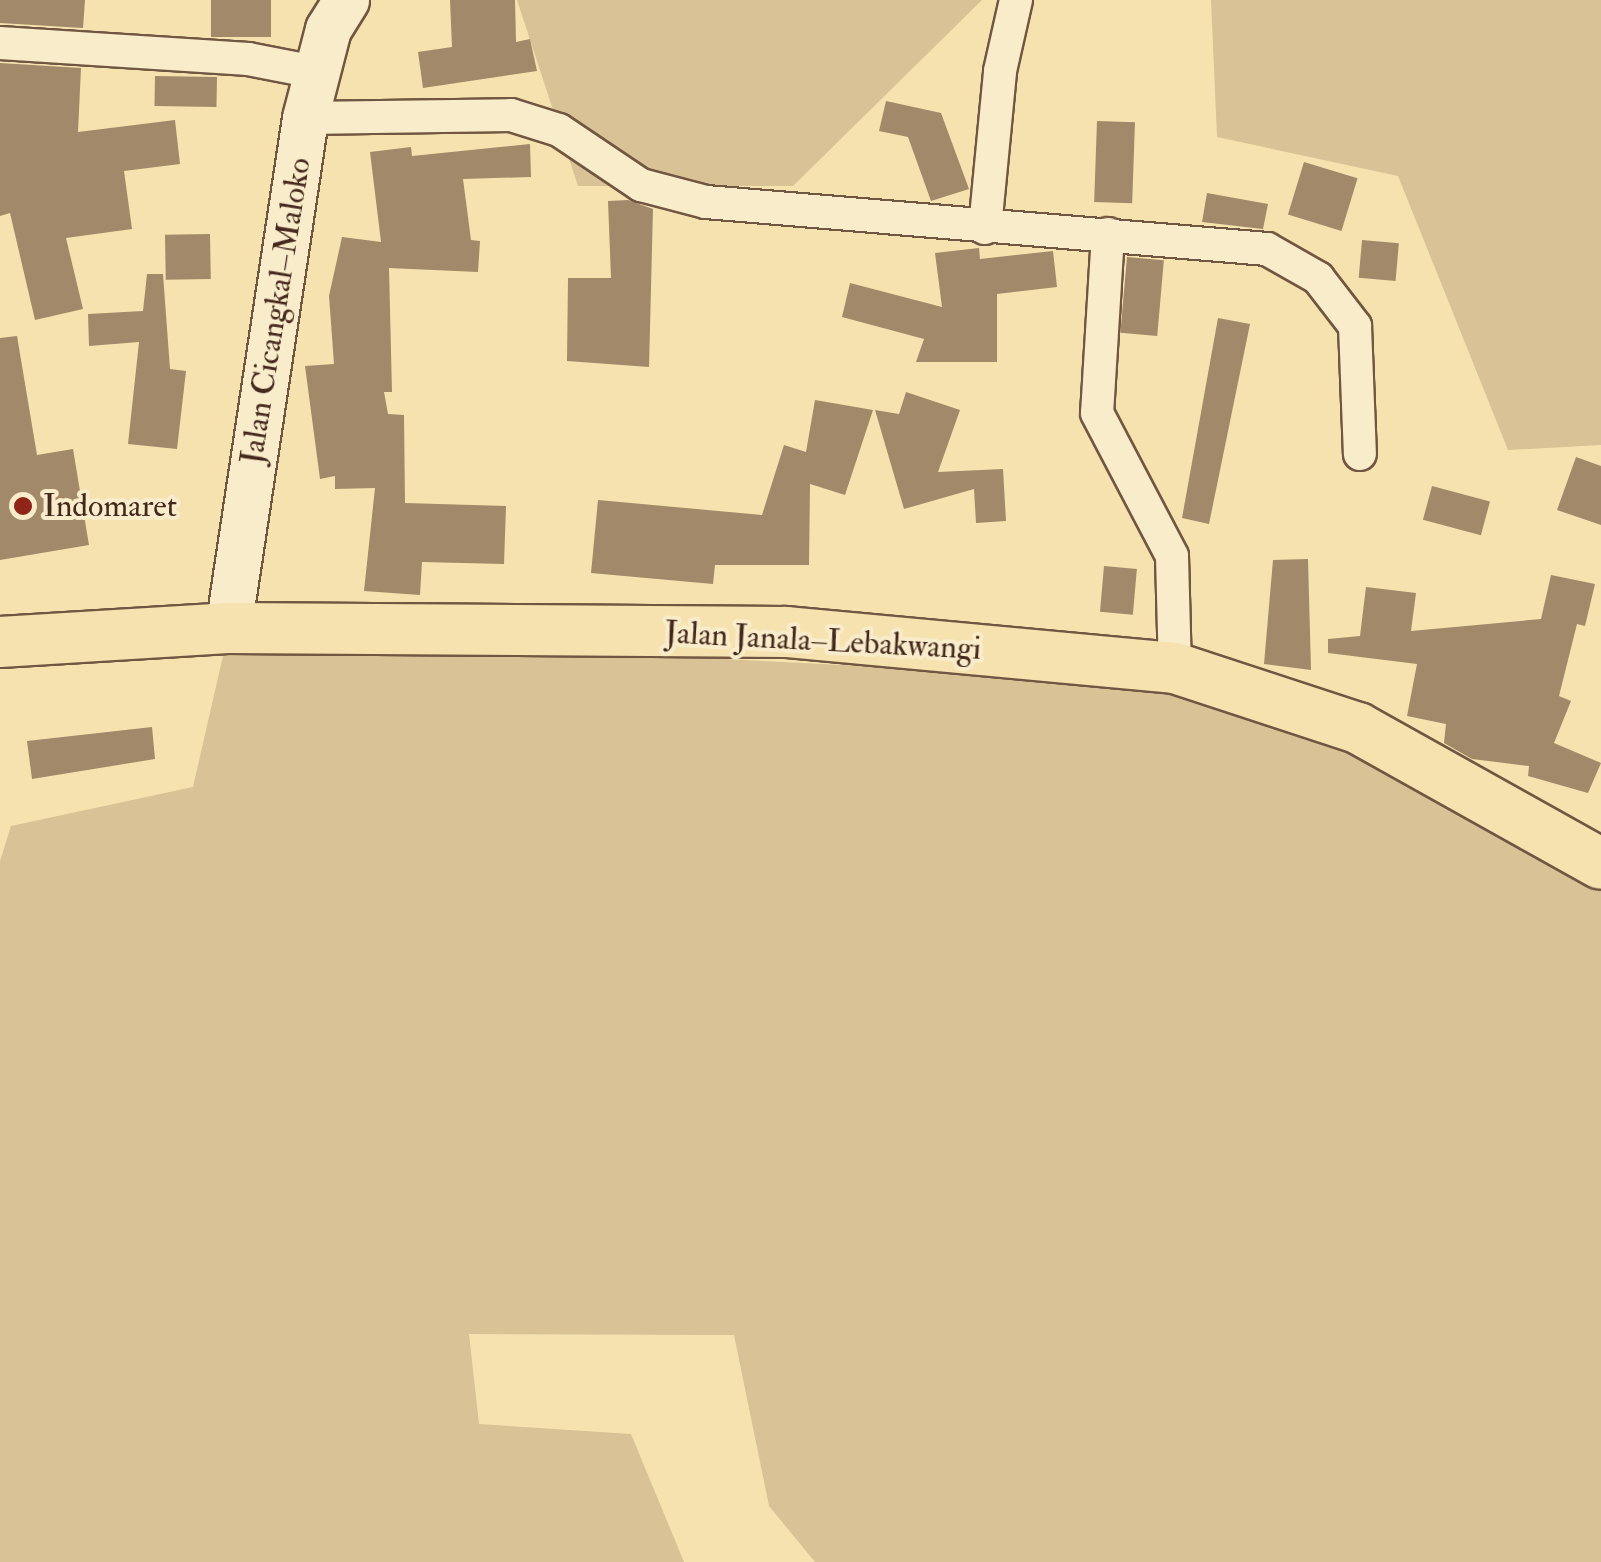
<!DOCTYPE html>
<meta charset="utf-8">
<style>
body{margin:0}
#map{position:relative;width:1601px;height:1562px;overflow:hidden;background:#f6e2af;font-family:"IM FELL Double Pica",serif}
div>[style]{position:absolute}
.green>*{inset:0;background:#d8c296}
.building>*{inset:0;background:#a18969;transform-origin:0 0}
.roads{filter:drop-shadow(2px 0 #715642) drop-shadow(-2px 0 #715642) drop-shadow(0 2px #715642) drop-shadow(0 -2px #715642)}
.street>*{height:32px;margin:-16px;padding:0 16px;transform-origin:16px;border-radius:16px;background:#f9eccb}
.secondary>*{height:45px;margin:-22.5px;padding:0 22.5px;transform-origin:22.5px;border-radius:22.5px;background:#f9eccb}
.primary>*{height:50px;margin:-25px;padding:0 25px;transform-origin:25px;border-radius:25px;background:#f6e2af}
.dots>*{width:28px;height:28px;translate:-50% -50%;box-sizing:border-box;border:5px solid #f9eccb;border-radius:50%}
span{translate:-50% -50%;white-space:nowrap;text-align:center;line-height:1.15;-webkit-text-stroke:8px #f9eccb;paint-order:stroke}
.street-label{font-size:32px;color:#45281d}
.poi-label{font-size:32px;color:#45281d}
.left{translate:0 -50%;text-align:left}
</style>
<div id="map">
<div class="green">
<i style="clip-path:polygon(517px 0,982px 0,793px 186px,578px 186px)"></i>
<i style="clip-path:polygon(1211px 0,1601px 0,1601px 445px,1508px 450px,1398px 176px,1217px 137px)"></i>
<i style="clip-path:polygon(228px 634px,1181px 682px,1458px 793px,1601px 881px,1601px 1562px,815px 1562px,769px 1506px,734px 1335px,469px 1334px,479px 1424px,631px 1434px,684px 1562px,0 1562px,0 861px,11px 826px,193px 787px)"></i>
</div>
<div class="building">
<i style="clip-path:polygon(0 0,85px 0,83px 28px,0 23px)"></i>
<i style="left:211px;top:0;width:60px;height:37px"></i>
<i style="clip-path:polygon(450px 0,515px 0,516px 42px,530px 39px,537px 71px,423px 88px,418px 52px,452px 47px)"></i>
<i style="clip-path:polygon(0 63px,81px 68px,78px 132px,175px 120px,180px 164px,124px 171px,132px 229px,66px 238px,83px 309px,35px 320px,10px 213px,0 216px)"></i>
<i style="left:155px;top:76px;width:62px;height:30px;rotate:1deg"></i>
<i style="clip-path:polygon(886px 101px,941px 113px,969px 189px,931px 201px,908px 137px,879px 131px)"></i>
<i style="left:1097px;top:121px;width:38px;height:81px;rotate:2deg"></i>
<i style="clip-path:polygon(530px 144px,531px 177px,463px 179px,471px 240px,480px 241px,478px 272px,389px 268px,392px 392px,384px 392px,388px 414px,404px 415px,405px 503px,506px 506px,504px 564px,422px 562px,420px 595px,364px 591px,375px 488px,335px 489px,335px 476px,320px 479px,305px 366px,334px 364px,329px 296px,342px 237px,381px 242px,370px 152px,411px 147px,412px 156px)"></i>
<i style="left:1304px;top:162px;width:56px;height:55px;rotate:17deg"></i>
<i style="clip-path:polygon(1207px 193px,1268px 204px,1263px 229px,1202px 222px)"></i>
<i style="clip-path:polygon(628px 200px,653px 209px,649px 367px,567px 361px,568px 278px,611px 278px,608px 201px)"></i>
<i style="left:210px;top:234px;width:45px;height:45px;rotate:89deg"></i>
<i style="left:1362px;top:240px;width:37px;height:38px;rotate:5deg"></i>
<i style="clip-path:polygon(979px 248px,980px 259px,1053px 251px,1057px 287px,997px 294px,997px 362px,916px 362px,924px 339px,842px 317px,850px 283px,942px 307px,935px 253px)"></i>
<i style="left:1127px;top:257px;width:37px;height:76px;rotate:5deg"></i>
<i style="clip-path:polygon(147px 274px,163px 274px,170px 369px,186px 371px,177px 449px,128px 444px,139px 342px,89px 346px,88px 314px,143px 311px)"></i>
<i style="clip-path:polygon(1218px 318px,1250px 324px,1209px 524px,1182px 518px)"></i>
<i style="clip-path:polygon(17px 336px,37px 455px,73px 449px,89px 545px,0 560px,0 338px)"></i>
<i style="clip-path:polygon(906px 392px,960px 410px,938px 472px,1003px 469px,1006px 521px,976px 523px,974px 489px,904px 509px,875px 410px,899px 414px)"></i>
<i style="clip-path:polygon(815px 400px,873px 410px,845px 495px,810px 484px,809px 565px,715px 565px,713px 584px,591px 573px,598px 500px,762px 515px,784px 445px,806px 452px)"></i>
<i style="clip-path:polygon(1576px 457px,1601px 466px,1601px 525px,1557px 510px)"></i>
<i style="left:1432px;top:486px;width:60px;height:35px;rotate:15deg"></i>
<i style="clip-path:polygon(1308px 559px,1311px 670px,1264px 664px,1273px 560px)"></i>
<i style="left:1104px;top:566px;width:33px;height:46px;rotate:5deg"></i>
<i style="clip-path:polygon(1551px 575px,1595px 584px,1585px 626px,1577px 624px,1559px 696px,1571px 701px,1554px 743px,1601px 763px,1588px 793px,1528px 776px,1529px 766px,1472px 759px,1444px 743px,1446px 724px,1407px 716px,1417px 664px,1328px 653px,1328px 639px,1360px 636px,1366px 587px,1416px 593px,1411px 631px,1541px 619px)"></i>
<i style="clip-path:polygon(152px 727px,155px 759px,32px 779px,27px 741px)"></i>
</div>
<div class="roads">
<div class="street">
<i style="left:0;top:43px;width:249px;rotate:3.7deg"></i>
<i style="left:248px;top:59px;width:68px;rotate:11deg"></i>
<i style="left:305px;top:118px;width:206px;rotate:-0.8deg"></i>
<i style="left:511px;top:115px;width:50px;rotate:17.4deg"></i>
<i style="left:559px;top:130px;width:99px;rotate:33.9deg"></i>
<i style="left:641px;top:185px;width:67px;rotate:14.7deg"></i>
<i style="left:706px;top:202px;width:563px;rotate:4.79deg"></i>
<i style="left:1267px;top:249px;width:59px;rotate:29.6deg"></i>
<i style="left:1318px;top:278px;width:61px;rotate:52.4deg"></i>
<i style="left:1355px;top:326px;width:128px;rotate:87.8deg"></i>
<i style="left:985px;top:228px;width:158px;rotate:-84.5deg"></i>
<i style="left:1000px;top:71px;width:73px;rotate:-77.3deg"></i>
<i style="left:1108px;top:234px;width:179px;rotate:93.5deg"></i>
<i style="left:1097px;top:413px;width:161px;rotate:62.3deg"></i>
<i style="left:1172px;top:556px;width:112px;rotate:88.5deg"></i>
</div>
<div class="secondary">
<i style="left:228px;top:628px;width:516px;rotate:-81.41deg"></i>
<i style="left:305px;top:118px;width:92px;rotate:-75.5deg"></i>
<i style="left:328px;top:29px;width:34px;rotate:-58deg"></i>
</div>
<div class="primary">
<i style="left:0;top:642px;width:228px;rotate:-3.5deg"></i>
<i style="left:228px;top:628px;width:558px;rotate:0.41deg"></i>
<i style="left:786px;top:632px;width:391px;rotate:5.3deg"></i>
<i style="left:1175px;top:668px;width:193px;rotate:18.2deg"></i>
<i style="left:1358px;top:728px;width:278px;rotate:29.2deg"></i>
</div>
</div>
<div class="dots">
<i style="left:23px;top:506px;background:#8f2418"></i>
</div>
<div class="street-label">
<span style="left:276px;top:311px;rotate:-81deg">Jalan Cicangkal–Maloko</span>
<span style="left:823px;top:641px;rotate:3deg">Jalan Janala–Lebakwangi</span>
</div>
<div class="poi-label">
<span class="left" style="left:43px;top:506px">Indomaret</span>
</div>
</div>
